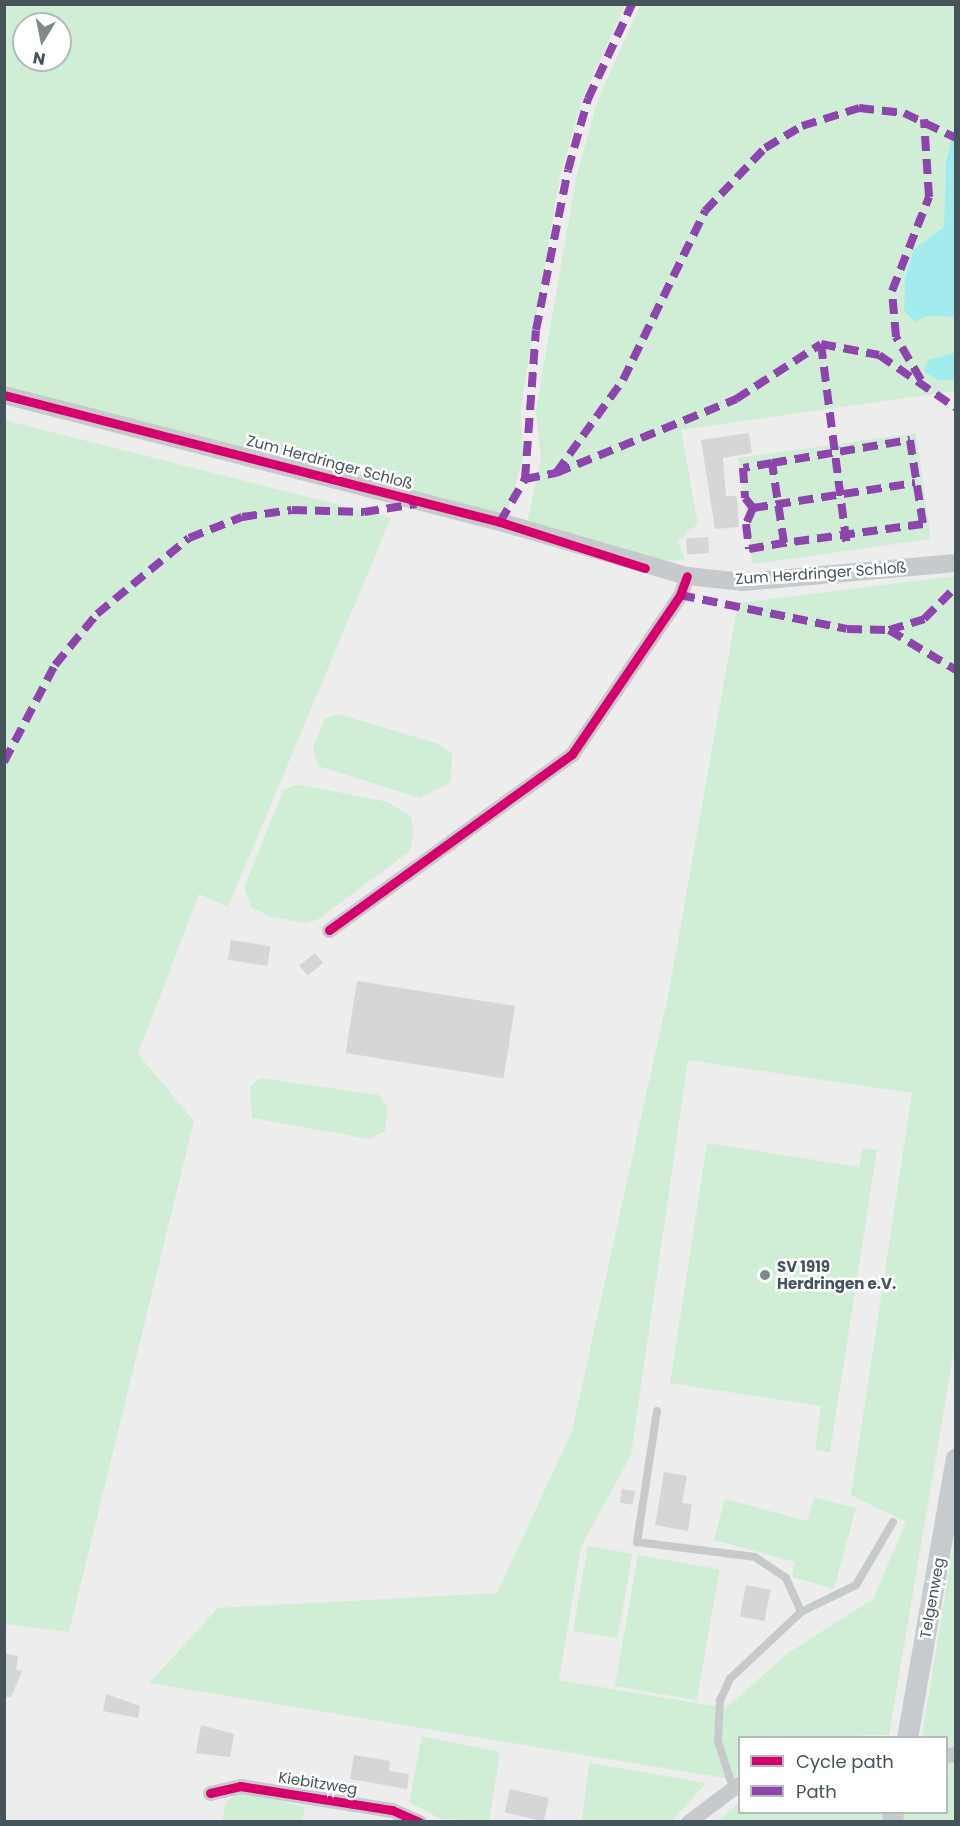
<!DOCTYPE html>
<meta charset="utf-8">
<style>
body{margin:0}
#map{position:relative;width:960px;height:1826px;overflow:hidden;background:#eeeded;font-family:Poppins,sans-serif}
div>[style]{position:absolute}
.green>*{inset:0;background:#d0eed5;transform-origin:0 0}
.water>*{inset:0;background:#a3ecee}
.building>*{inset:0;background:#d5d6d7;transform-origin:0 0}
.service>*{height:8px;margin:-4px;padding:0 4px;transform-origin:4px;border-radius:4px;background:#c6cacc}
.minor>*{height:15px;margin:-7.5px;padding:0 7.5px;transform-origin:7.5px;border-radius:7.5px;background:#c6cacc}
.tertiary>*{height:18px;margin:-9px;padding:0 9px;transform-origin:9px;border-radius:9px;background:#c6cacc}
.secondary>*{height:21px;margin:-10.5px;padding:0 10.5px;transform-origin:10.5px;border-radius:10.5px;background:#c7cbcd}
.quiet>*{height:8px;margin-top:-4px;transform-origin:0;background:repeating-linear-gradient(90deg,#8e44ad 0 15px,transparent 0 23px)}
.cycleway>*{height:9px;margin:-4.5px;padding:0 4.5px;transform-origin:4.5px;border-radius:4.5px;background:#d6006c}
.dots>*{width:16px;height:16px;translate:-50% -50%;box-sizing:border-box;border:3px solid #fff;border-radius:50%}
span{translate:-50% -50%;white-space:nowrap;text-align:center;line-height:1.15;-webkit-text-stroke:5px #fff;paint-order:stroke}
.street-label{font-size:15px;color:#44545a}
.poi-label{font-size:15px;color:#44545a;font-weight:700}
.left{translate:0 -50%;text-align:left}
.frame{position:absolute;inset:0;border:6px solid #44545a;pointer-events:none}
.legend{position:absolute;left:738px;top:1736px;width:210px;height:78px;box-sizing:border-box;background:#fff;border:2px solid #b4bbbd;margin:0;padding:8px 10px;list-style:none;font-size:18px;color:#44545a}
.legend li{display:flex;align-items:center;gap:12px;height:30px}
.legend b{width:30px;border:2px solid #b4bbbd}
.north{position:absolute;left:12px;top:12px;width:60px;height:60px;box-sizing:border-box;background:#fff;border:2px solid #b4bbbd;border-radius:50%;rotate:190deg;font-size:16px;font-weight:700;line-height:24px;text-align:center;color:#44545a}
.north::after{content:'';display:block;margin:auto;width:21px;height:27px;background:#808a8d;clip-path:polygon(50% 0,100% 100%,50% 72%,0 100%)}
</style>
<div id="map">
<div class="green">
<i style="clip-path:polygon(evenodd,4px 5px,625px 5px,583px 98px,560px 176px,521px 406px,523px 458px,506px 518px,5px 389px,4px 5px,24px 24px,60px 24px,60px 60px,24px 60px,24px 24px)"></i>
<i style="clip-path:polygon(640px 5px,955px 5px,955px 391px,681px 430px,698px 524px,678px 541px,685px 560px,650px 561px,527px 523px,541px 458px,536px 410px,576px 178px,597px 102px)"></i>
<i style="clip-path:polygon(4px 420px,391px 518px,228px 907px,199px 894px,138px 1054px,194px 1121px,69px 1632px,5px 1624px)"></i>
<i style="left:916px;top:433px;width:107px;height:180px;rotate:82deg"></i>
<i style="clip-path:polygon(evenodd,955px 576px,955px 1344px,889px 1735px,740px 1738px,736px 1780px,149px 1683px,218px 1608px,497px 1593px,572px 1431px,669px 991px,738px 603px,955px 576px,688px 1060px,912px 1093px,851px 1495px,906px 1522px,873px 1599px,788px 1653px,726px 1708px,559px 1680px,581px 1547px,631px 1455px,688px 1060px)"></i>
<i style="clip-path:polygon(338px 714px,439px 744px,452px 754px,451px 782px,420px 798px,318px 766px,313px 747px,325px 718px)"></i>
<i style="clip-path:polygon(297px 784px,388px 802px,411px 817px,414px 832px,410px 851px,317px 920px,305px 923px,271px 917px,251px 907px,244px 887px,283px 791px)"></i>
<i style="clip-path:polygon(260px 1078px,379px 1095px,388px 1107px,385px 1131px,369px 1139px,252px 1118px,250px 1087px)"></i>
<i style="clip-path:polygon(707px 1143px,859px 1167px,862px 1148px,877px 1150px,830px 1452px,815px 1450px,821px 1406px,670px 1383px)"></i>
<i style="clip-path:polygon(814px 1497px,856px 1508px,834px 1589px,792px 1577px,795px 1562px,714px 1540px,725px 1499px,807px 1521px)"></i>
<i style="clip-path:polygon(955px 1533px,955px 1821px,716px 1822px,739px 1803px,740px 1812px,946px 1812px,946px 1738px,922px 1737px)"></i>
<i style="left:588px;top:1546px;width:45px;height:86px;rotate:10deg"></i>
<i style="left:638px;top:1555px;width:83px;height:133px;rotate:10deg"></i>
<i style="clip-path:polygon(422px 1736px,500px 1752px,489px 1821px,441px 1819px,409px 1802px)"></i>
<i style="clip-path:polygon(589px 1763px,706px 1783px,672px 1821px,582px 1821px)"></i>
<i style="clip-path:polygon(238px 1792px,305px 1807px,302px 1821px,222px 1822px,226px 1802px)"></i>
</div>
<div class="water">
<i style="clip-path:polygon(955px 127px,955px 317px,927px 316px,915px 322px,904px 311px,905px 279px,914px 249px,944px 227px,946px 162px)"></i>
<i style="clip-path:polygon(955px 353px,955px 379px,939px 381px,924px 371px,928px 360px)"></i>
</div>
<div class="building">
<i style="clip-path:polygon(749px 433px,752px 453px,723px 458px,726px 496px,737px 496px,739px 527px,715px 529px,701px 440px)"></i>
<i style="left:708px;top:537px;width:16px;height:22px;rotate:86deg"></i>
<i style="left:231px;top:940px;width:40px;height:20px;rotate:9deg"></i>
<i style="left:315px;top:953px;width:13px;height:20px;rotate:51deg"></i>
<i style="left:357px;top:981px;width:160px;height:73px;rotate:9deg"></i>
<i style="clip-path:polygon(664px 1472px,687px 1476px,682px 1503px,692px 1504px,688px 1531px,655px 1525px)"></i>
<i style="left:622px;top:1489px;width:13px;height:14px;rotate:9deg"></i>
<i style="left:746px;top:1585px;width:25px;height:32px;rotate:11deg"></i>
<i style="clip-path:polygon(4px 1653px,18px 1656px,16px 1670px,22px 1671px,11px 1697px,4px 1697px)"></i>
<i style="clip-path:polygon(106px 1694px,140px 1706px,138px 1718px,103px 1711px)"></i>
<i style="clip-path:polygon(201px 1725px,234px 1734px,230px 1757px,196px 1753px)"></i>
<i style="clip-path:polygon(354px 1755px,390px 1761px,389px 1771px,409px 1774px,407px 1789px,350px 1779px)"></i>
<i style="left:510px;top:1789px;width:40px;height:24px;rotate:13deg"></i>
</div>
<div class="service">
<i style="left:657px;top:1411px;width:133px;rotate:98.7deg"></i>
<i style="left:637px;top:1542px;width:119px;rotate:7.2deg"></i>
<i style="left:755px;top:1557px;width:37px;rotate:34deg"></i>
<i style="left:786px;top:1578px;width:37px;rotate:66deg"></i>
<i style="left:801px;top:1612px;width:98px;rotate:136.7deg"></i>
<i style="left:730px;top:1679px;width:23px;rotate:115deg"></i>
<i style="left:720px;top:1700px;width:41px;rotate:92.8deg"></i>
<i style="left:718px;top:1741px;width:46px;rotate:72.3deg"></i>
<i style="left:801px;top:1612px;width:61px;rotate:-26.1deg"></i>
<i style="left:856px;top:1585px;width:73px;rotate:-59.6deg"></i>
</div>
<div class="minor">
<i style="left:329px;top:930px;width:300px;rotate:-35.9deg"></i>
<i style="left:572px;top:754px;width:192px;rotate:-55.8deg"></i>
<i style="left:680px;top:595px;width:20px;rotate:-70deg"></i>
<i style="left:946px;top:1755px;width:10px;rotate:-6deg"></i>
<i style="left:210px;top:1793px;width:31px;rotate:-13deg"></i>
<i style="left:240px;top:1786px;width:154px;rotate:9deg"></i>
<i style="left:392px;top:1810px;width:30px;rotate:24deg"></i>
<i style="left:688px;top:1822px;width:65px;rotate:-36.9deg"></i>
</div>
<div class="tertiary">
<i style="left:4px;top:395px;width:512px;rotate:14.36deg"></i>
<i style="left:500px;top:522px;width:195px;rotate:16.1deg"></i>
<i style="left:687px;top:576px;width:57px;rotate:6deg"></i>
<i style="left:744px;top:582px;width:213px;rotate:-5.1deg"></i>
</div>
<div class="secondary">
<i style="left:907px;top:1738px;width:284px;rotate:-80.1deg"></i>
<i style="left:892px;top:1822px;width:10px;rotate:-84deg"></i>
</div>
<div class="quiet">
<i style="left:821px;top:344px;width:205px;rotate:82.7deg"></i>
<i style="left:921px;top:380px;width:50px;rotate:-120.2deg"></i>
<i style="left:896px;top:337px;width:46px;rotate:-95deg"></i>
<i style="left:892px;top:291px;width:101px;rotate:-68.5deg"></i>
<i style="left:929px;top:197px;width:78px;rotate:-93.7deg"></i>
<i style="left:910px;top:440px;width:85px;rotate:81.2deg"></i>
<i style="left:923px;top:524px;width:140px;rotate:172.2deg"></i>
<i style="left:784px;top:543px;width:81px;rotate:-98.5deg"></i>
<i style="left:772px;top:463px;width:140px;rotate:-9.5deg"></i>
<i style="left:772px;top:463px;width:29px;rotate:170deg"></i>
<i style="left:743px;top:468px;width:30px;rotate:86deg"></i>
<i style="left:745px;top:498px;width:13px;rotate:51deg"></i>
<i style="left:753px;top:508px;width:17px;rotate:114deg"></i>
<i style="left:746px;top:524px;width:25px;rotate:83deg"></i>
<i style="left:749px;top:549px;width:36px;rotate:-10deg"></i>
<i style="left:556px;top:473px;width:195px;rotate:-22.3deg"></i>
<i style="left:736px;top:399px;width:101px;rotate:-32.9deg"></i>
<i style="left:821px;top:344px;width:59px;rotate:10.7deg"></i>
<i style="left:879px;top:355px;width:93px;rotate:34.5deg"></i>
<i style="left:525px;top:479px;width:32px;rotate:-11deg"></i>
<i style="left:556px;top:473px;width:115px;rotate:-54.2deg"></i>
<i style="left:623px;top:380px;width:188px;rotate:-64.1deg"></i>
<i style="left:705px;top:211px;width:87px;rotate:-46.4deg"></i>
<i style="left:765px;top:148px;width:43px;rotate:-30.7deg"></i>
<i style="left:802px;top:126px;width:60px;rotate:-17.5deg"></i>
<i style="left:859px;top:108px;width:45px;rotate:6.3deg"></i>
<i style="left:904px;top:113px;width:58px;rotate:25.7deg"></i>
<i style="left:753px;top:508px;width:164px;rotate:-8.8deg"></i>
<i style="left:500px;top:522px;width:50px;rotate:-59.8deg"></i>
<i style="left:525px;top:479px;width:149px;rotate:-85.8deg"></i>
<i style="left:536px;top:330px;width:163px;rotate:-78.7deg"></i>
<i style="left:568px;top:170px;width:74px;rotate:-74.3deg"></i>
<i style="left:588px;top:99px;width:105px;rotate:-65.1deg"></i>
<i style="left:680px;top:595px;width:170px;rotate:11.5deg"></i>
<i style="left:847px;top:629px;width:42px;rotate:1.4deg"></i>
<i style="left:889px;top:630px;width:37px;rotate:-17deg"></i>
<i style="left:924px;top:619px;width:45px;rotate:-45deg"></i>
<i style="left:889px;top:630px;width:78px;rotate:30.8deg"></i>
<i style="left:4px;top:762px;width:110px;rotate:-62.3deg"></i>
<i style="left:55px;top:665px;width:66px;rotate:-50.5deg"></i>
<i style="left:97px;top:614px;width:119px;rotate:-39.6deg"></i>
<i style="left:189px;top:538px;width:57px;rotate:-21.6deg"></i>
<i style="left:242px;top:517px;width:50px;rotate:-8deg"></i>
<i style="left:292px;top:510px;width:72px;rotate:1.6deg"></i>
<i style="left:364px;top:512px;width:53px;rotate:-8.7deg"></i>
</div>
<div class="cycleway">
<i style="left:4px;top:395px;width:512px;rotate:14.36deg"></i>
<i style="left:500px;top:522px;width:152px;rotate:17.6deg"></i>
<i style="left:329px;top:930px;width:300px;rotate:-35.9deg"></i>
<i style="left:572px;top:754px;width:192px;rotate:-55.8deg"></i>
<i style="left:680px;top:595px;width:20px;rotate:-70deg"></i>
<i style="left:210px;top:1793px;width:31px;rotate:-13deg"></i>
<i style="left:240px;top:1786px;width:154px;rotate:9deg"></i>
<i style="left:392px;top:1810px;width:30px;rotate:24deg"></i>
</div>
<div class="dots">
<i style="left:765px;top:1275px;background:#808a8d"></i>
</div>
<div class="street-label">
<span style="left:330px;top:462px;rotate:15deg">Zum Herdringer Schloß</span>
<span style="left:821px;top:573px;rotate:-4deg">Zum Herdringer Schloß</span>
<span style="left:932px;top:1598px;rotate:-80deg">Telgenweg</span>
<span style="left:318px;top:1783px;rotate:9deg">Kiebitzweg</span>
</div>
<div class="poi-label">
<span class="left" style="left:777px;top:1275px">SV 1919<br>Herdringen e.V.</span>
</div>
<div class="frame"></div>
<ul class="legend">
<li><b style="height:8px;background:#d6006c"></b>Cycle path</li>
<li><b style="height:8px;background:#8e44ad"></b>Path</li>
</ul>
<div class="north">N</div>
</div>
